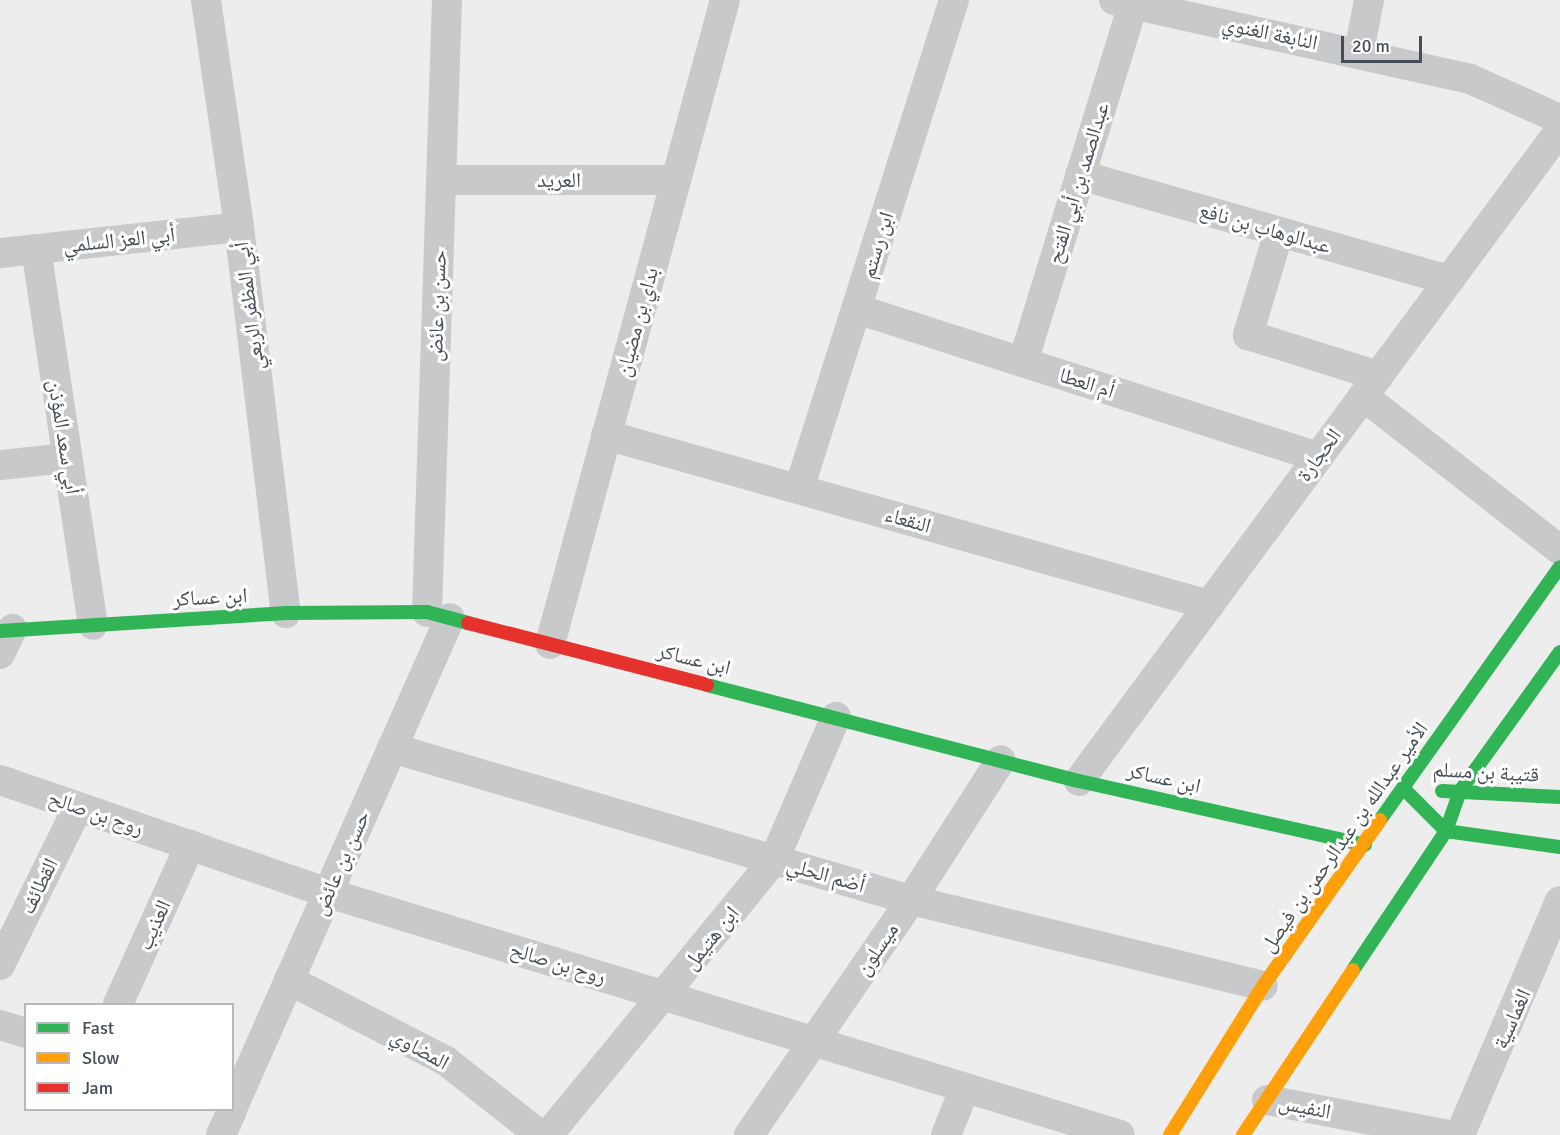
<!DOCTYPE html>
<meta charset="utf-8">
<style>
body{margin:0}
#map{position:relative;width:1560px;height:1135px;overflow:hidden;background:#ededed;font-family:Signika,"Noto Naskh Arabic",sans-serif}
div>[style]{position:absolute}
.street>*{height:30px;margin:-15px;padding:0 15px;transform-origin:15px;border-radius:15px;background:#c7c9cb}
.fast>*{height:14px;margin:-7px;padding:0 7px;transform-origin:7px;border-radius:7px;background:#30b455}
.slow>*{height:14px;margin:-7px;padding:0 7px;transform-origin:7px;border-radius:7px;background:#ff9f0a}
.jam>*{height:14px;margin:-7px;padding:0 7px;transform-origin:7px;border-radius:7px;background:#e5322d}
span{translate:-50% -50%;white-space:nowrap;text-align:center;line-height:1.15;-webkit-text-stroke:6px #fff;paint-order:stroke}
.street-label{font-size:21px;color:#464f58}
.legend{position:absolute;left:24px;top:1003px;width:210px;height:108px;box-sizing:border-box;background:#fff;border:2px solid #b5b9bc;margin:0;padding:8px 10px;list-style:none;font-size:18px;color:#464f58}
.legend li{display:flex;align-items:center;gap:12px;height:30px}
.legend b{width:30px;border:2px solid #b5b9bc}
.scale{position:absolute;left:1341px;top:36px;width:81px;height:27px;box-sizing:border-box;border:3px solid #464f58;border-top:0;padding-left:8px;font-size:18px;line-height:21px;white-space:nowrap;color:#464f58;-webkit-text-stroke:4px #fff;paint-order:stroke}
</style>
<div id="map">
<div class="street">
<i style="left:206px;top:0;width:229px;rotate:81.7deg"></i>
<i style="left:239px;top:227px;width:389px;rotate:83.1deg"></i>
<i style="left:1114px;top:0;width:365px;rotate:12.5deg"></i>
<i style="left:1470px;top:79px;width:98px;rotate:24deg"></i>
<i style="left:1359px;top:52px;width:53px;rotate:-79.1deg"></i>
<i style="left:1080px;top:175px;width:384px;rotate:15.9deg"></i>
<i style="left:441px;top:180px;width:235px"></i>
<i style="left:1279px;top:232px;width:108px;rotate:106.8deg"></i>
<i style="left:1248px;top:335px;width:137px;rotate:17.4deg"></i>
<i style="left:36px;top:249px;width:380px;rotate:81.4deg"></i>
<i style="left:0;top:253px;width:240px;rotate:-6.2deg"></i>
<i style="left:857px;top:309px;width:484px;rotate:17.8deg"></i>
<i style="left:1023px;top:362px;width:375px;rotate:-72.9deg"></i>
<i style="left:1363px;top:396px;width:250px;rotate:38deg"></i>
<i style="left:606px;top:435px;width:627px;rotate:15.74deg"></i>
<i style="left:0;top:465px;width:67px;rotate:-6deg"></i>
<i style="left:799px;top:489px;width:513px;rotate:-72.41deg"></i>
<i style="left:427px;top:612px;width:612px;rotate:-88.13deg"></i>
<i style="left:550px;top:644px;width:667px;rotate:-74.8deg"></i>
<i style="left:0;top:654px;width:28px;rotate:-64deg"></i>
<i style="left:392px;top:748px;width:541px;rotate:16.32deg"></i>
<i style="left:911px;top:900px;width:362px;rotate:13.7deg"></i>
<i style="left:0;top:780px;width:347px;rotate:19deg"></i>
<i style="left:328px;top:893px;width:828px;rotate:16.99deg"></i>
<i style="left:1079px;top:781px;width:809px;rotate:-53.54deg"></i>
<i style="left:0;top:965px;width:176px;rotate:-63.7deg"></i>
<i style="left:289px;top:980px;width:177px;rotate:27.3deg"></i>
<i style="left:446px;top:1061px;width:120px;rotate:38.2deg"></i>
<i style="left:118px;top:1004px;width:175px;rotate:-65.6deg"></i>
<i style="left:0;top:1025px;width:27px;rotate:17deg"></i>
<i style="left:1267px;top:1100px;width:185px;rotate:10.9deg"></i>
<i style="left:232px;top:1109px;width:537px;rotate:-66.06deg"></i>
<i style="left:221px;top:1135px;width:27px;rotate:-66deg"></i>
<i style="left:548px;top:1135px;width:356px;rotate:-50.6deg"></i>
<i style="left:774px;top:860px;width:156px;rotate:-66.6deg"></i>
<i style="left:749px;top:1135px;width:285px;rotate:-55.4deg"></i>
<i style="left:911px;top:900px;width:166px;rotate:-57.3deg"></i>
<i style="left:946px;top:1135px;width:51px;rotate:-68deg"></i>
<i style="left:1460px;top:1135px;width:254px;rotate:-66.9deg"></i>
</div>
<div class="fast">
<i style="left:0;top:631px;width:287px;rotate:-3.6deg"></i>
<i style="left:286px;top:613px;width:141px;rotate:-0.4deg"></i>
<i style="left:427px;top:612px;width:42px;rotate:15deg"></i>
<i style="left:707px;top:685px;width:384px;rotate:14.5deg"></i>
<i style="left:1079px;top:781px;width:293px;rotate:12.6deg"></i>
<i style="left:1404px;top:789px;width:59px;rotate:45deg"></i>
<i style="left:1446px;top:831px;width:115px;rotate:8deg"></i>
<i style="left:1442px;top:791px;width:118px;rotate:2.9deg"></i>
<i style="left:1380px;top:820px;width:310px;rotate:-54.6deg"></i>
<i style="left:1353px;top:970px;width:167px;rotate:-56.2deg"></i>
<i style="left:1446px;top:831px;width:42px;rotate:-70.7deg"></i>
<i style="left:1460px;top:791px;width:171px;rotate:-54.3deg"></i>
</div>
<div class="slow">
<i style="left:1170px;top:1135px;width:176px;rotate:-58deg"></i>
<i style="left:1263px;top:986px;width:203px;rotate:-54.8deg"></i>
<i style="left:1243px;top:1135px;width:198px;rotate:-56.3deg"></i>
</div>
<div class="jam">
<i style="left:468px;top:623px;width:247px;rotate:14.5deg"></i>
</div>
<div class="street-label">
<span style="left:1270px;top:33px;rotate:12deg">النابغة الغنوي</span>
<span style="left:559px;top:180px">العريد</span>
<span style="left:1078px;top:183px;rotate:-73deg">عبدالصمد بن أبي الفتح</span>
<span style="left:1265px;top:228px;rotate:16deg">عبدالوهاب بن نافع</span>
<span style="left:119px;top:240px;rotate:-6deg">أبي العز السلمي</span>
<span style="left:877px;top:245px;rotate:-73deg">ابن رستم</span>
<span style="left:249px;top:306px;rotate:-97deg">أبي المظفر الربعي</span>
<span style="left:437px;top:306px;rotate:-88deg">حسن بن عائض</span>
<span style="left:637px;top:322px;rotate:-75deg">بداي بن مضيان</span>
<span style="left:1087px;top:383px;rotate:18deg">أم العطا</span>
<span style="left:64px;top:437px;rotate:81deg">أبي سعد المؤذن</span>
<span style="left:1319px;top:455px;rotate:-54deg">الحجارة</span>
<span style="left:908px;top:520px;rotate:16deg">النقعاء</span>
<span style="left:210px;top:597px;rotate:-3deg">ابن عساكر</span>
<span style="left:694px;top:659px;rotate:14deg">ابن عساكر</span>
<span style="left:1486px;top:772px;rotate:3deg">قتيبة بن مسلم</span>
<span style="left:1164px;top:778px;rotate:13deg">ابن عساكر</span>
<span style="left:96px;top:813px;rotate:19deg">روح بن صالح</span>
<span style="left:1344px;top:837px;rotate:-55deg">الأمير عبدالله بن عبدالرحمن بن فيصل</span>
<span style="left:341px;top:863px;rotate:-66deg">حسن بن عائض</span>
<span style="left:826px;top:875px;rotate:16deg">أضم الحلي</span>
<span style="left:39px;top:886px;rotate:-64deg">القطائف</span>
<span style="left:154px;top:925px;rotate:-66deg">العذيب</span>
<span style="left:711px;top:938px;rotate:-51deg">ابن هتيمل</span>
<span style="left:877px;top:949px;rotate:-56deg">ميسلون</span>
<span style="left:558px;top:963px;rotate:17deg">روح بن صالح</span>
<span style="left:1512px;top:1019px;rotate:-66deg">الغماسية</span>
<span style="left:420px;top:1049px;rotate:29deg">المضاوي</span>
<span style="left:1305px;top:1107px;rotate:11deg">النفيس</span>
</div>
<ul class="legend">
<li><b style="height:8px;background:#30b455"></b>Fast</li>
<li><b style="height:8px;background:#ff9f0a"></b>Slow</li>
<li><b style="height:8px;background:#e5322d"></b>Jam</li>
</ul>
<div class="scale">20 m</div>
</div>
